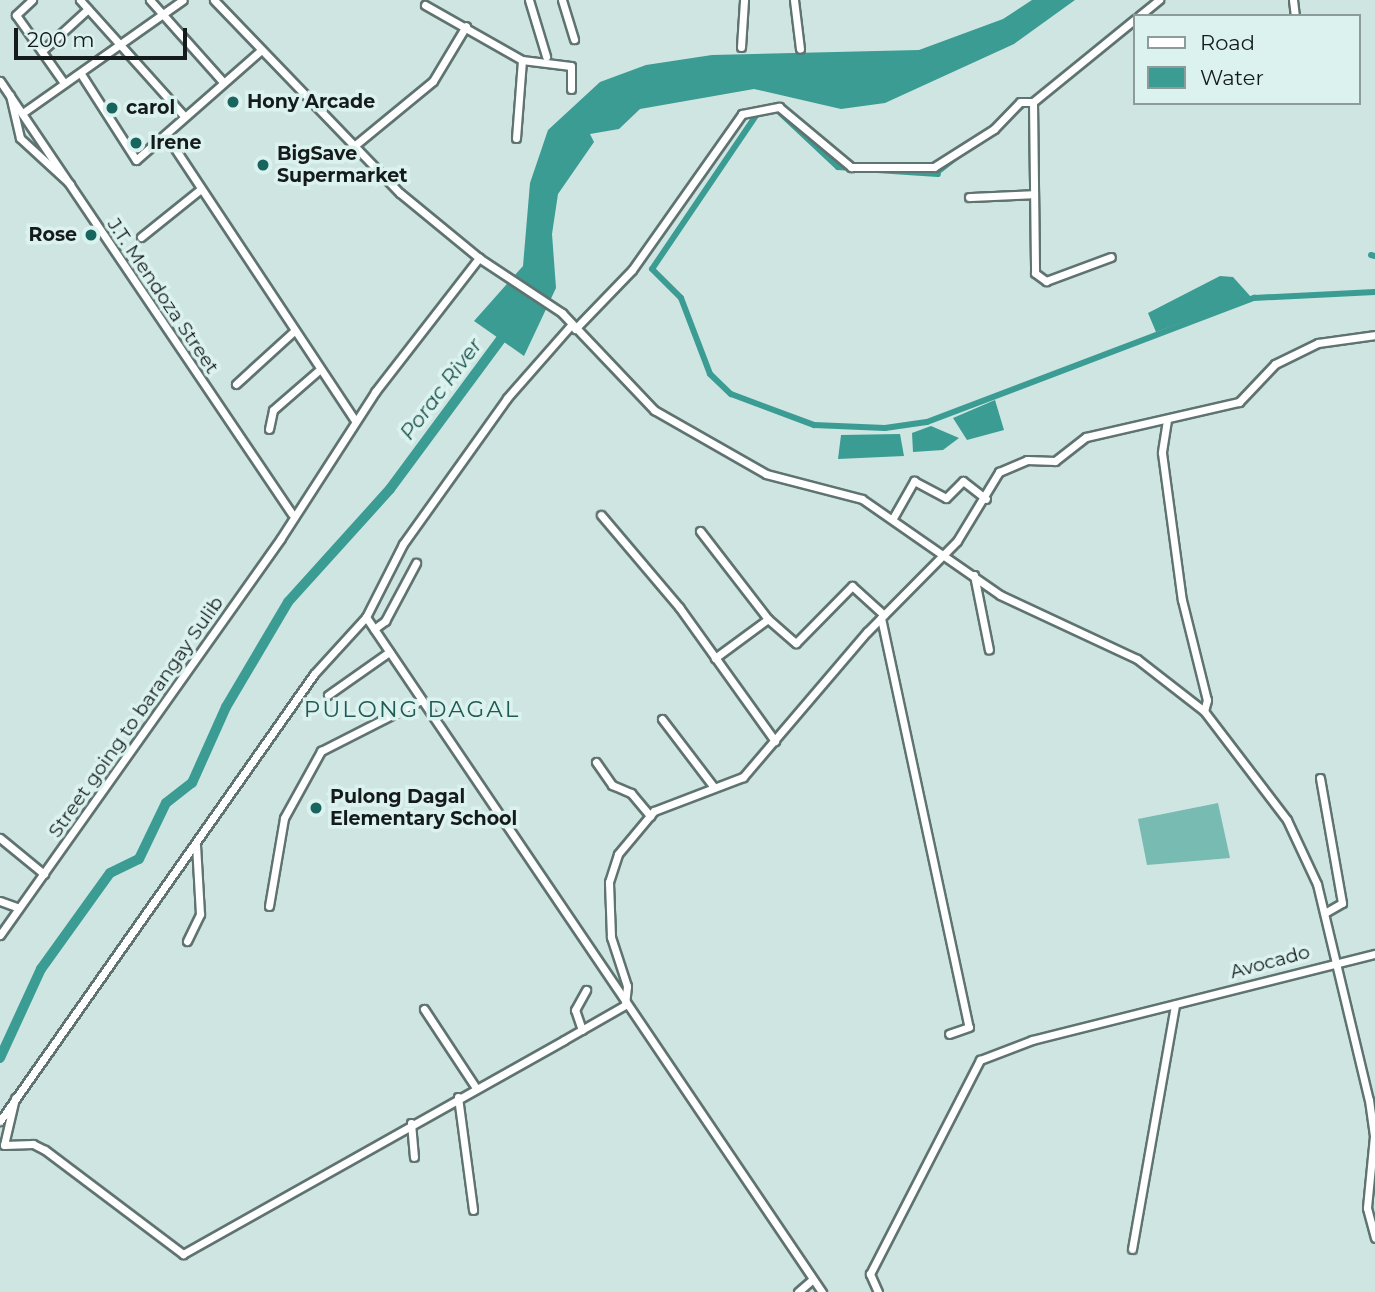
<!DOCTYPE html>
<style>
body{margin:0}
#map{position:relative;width:1375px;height:1292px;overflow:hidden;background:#cfe5e2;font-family:Montserrat,sans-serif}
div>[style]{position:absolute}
.green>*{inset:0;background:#78bbb3}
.water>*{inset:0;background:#3a9c93}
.stream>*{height:2px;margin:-1px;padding:0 1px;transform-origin:1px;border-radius:1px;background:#3a9c93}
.canal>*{height:6px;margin:-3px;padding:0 3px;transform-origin:3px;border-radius:3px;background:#3a9c93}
.river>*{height:10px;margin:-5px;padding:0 5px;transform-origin:5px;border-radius:5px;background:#3a9c93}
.roads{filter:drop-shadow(2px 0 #5f7370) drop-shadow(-2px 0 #5f7370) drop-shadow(0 2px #5f7370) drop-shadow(0 -2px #5f7370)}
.minor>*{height:7px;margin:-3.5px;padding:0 3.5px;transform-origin:3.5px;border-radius:3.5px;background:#fff}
.dots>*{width:19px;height:19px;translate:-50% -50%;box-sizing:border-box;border:4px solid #dcf2ef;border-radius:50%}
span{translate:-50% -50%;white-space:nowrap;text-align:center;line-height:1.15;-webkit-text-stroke:7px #dcf2ef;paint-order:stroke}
.poi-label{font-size:19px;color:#141b1a;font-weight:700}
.left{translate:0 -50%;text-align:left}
.right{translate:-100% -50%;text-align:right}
.street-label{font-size:19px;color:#141b1a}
.water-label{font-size:21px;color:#1b524d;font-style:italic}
.quarter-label{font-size:23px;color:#205a55;letter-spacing:2px}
.legend{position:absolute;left:1133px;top:14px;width:228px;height:91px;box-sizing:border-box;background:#dcf2ef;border:2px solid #8c9c9a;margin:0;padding:9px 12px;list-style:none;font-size:21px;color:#141b1a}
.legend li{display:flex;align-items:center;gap:14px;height:35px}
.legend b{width:35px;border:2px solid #8c9c9a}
.scale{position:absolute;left:14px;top:28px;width:173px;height:32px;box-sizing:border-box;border:4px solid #141b1a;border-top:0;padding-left:9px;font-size:21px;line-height:24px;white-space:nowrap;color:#141b1a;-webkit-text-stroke:5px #dcf2ef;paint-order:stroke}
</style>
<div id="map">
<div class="green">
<i style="clip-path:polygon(1218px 803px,1230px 858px,1147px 865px,1138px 819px)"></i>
</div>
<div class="water">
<i style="clip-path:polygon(1032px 0,1075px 0,1014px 44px,885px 103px,841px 109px,754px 89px,640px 109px,619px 129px,590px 134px,594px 142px,558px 194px,552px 234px,556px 288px,524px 356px,474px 321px,523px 266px,530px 183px,548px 130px,600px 82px,646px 65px,712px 55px,919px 50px,1003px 19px)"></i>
<i style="clip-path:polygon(1220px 276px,1233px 277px,1251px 297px,1156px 332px,1148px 313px)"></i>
<i style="clip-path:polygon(995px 400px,1004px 430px,967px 440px,953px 418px)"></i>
<i style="clip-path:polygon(931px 426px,959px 438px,943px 450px,913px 452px,912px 433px)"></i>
<i style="clip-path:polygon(900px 434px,904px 456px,838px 459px,841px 435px)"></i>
</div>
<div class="stream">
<i style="left:1005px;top:122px;width:28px;rotate:-38deg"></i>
<i style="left:938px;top:174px;width:51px;rotate:-37.8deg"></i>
</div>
<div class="canal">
<i style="left:852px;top:168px;width:14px;rotate:-176deg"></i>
<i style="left:838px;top:167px;width:83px;rotate:-136.9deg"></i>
<i style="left:777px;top:110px;width:20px;rotate:169deg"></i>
<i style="left:757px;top:114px;width:187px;rotate:124.1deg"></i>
<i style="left:652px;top:269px;width:41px;rotate:45deg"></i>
<i style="left:681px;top:298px;width:81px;rotate:69.1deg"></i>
<i style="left:710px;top:374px;width:29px;rotate:44deg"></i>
<i style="left:731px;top:394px;width:89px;rotate:20.5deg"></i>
<i style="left:814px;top:425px;width:71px;rotate:2.4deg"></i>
<i style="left:885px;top:428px;width:42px;rotate:-8.1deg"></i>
<i style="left:927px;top:422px;width:350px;rotate:-20.8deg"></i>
<i style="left:1254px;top:298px;width:121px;rotate:-2.8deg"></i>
<i style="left:877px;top:170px;width:61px;rotate:3.8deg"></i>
<i style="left:1371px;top:255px;width:4px;rotate:14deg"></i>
</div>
<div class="river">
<i style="left:0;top:1058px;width:98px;rotate:-65.3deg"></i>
<i style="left:41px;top:969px;width:118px;rotate:-54.3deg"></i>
<i style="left:110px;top:873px;width:32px;rotate:-26deg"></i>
<i style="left:139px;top:859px;width:62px;rotate:-64.3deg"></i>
<i style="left:166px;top:803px;width:33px;rotate:-38deg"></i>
<i style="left:192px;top:783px;width:83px;rotate:-65.9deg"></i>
<i style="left:226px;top:707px;width:122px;rotate:-59.4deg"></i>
<i style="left:288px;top:602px;width:152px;rotate:-47.9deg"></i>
<i style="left:390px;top:489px;width:200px;rotate:-53.5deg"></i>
</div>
<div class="roads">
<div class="minor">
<i style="left:32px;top:0;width:22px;rotate:137deg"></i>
<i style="left:16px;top:15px;width:83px;rotate:54.8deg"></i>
<i style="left:80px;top:0;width:156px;rotate:48.1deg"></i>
<i style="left:150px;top:0;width:110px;rotate:48.3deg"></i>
<i style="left:214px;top:0;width:268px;rotate:46.1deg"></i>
<i style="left:400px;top:193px;width:102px;rotate:39.4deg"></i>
<i style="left:479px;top:258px;width:100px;rotate:33.5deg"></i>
<i style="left:562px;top:313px;width:134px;rotate:46.5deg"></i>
<i style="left:654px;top:410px;width:129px;rotate:29.7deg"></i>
<i style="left:766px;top:474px;width:99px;rotate:14.6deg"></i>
<i style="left:862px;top:499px;width:168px;rotate:34.8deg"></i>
<i style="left:1000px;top:595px;width:151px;rotate:25deg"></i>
<i style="left:1137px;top:659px;width:85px;rotate:37.8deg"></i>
<i style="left:1204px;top:711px;width:137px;rotate:52.7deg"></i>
<i style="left:1287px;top:820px;width:71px;rotate:64.9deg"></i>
<i style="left:1317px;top:884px;width:222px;rotate:76.5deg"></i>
<i style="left:1369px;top:1100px;width:36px;rotate:82deg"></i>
<i style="left:1374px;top:1136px;width:72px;rotate:95.6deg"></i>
<i style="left:1367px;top:1208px;width:31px;rotate:75deg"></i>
<i style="left:529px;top:0;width:59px;rotate:73.1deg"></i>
<i style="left:562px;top:0;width:41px;rotate:72.9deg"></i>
<i style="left:794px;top:0;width:49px;rotate:83deg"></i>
<i style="left:1293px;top:0;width:16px;rotate:83deg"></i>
<i style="left:425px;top:5px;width:112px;rotate:29.6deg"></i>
<i style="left:522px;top:60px;width:49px;rotate:7deg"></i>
<i style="left:571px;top:66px;width:23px;rotate:90deg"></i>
<i style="left:1139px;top:16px;width:26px;rotate:-39deg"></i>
<i style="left:741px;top:47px;width:47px;rotate:-86.3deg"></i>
<i style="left:42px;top:51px;width:62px;rotate:-42.4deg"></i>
<i style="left:81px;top:74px;width:102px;rotate:57.4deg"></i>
<i style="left:136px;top:160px;width:165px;rotate:-41.3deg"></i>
<i style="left:0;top:81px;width:522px;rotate:56.01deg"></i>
<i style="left:10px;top:95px;width:44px;rotate:76.9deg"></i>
<i style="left:20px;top:138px;width:68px;rotate:42.6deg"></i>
<i style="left:1033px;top:102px;width:171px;rotate:89.3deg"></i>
<i style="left:1035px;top:273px;width:14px;rotate:36deg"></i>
<i style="left:1046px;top:281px;width:69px;rotate:-20.3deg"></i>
<i style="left:24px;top:112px;width:194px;rotate:-35.2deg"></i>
<i style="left:166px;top:135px;width:343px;rotate:56.5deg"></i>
<i style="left:516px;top:138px;width:78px;rotate:-85.6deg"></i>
<i style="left:354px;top:146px;width:102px;rotate:-39.4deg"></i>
<i style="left:433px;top:81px;width:64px;rotate:-59deg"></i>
<i style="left:969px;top:197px;width:65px;rotate:-2.6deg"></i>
<i style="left:141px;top:237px;width:77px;rotate:-38.7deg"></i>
<i style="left:575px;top:329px;width:82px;rotate:-46deg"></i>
<i style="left:632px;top:270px;width:191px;rotate:-54.8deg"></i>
<i style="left:742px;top:114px;width:38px;rotate:-11deg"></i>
<i style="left:779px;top:107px;width:94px;rotate:39.8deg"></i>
<i style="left:851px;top:167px;width:83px"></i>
<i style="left:934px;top:167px;width:71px;rotate:-32.3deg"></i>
<i style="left:994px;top:129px;width:37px;rotate:-46deg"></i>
<i style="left:1020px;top:102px;width:13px"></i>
<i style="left:1033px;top:102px;width:132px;rotate:-39.1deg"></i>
<i style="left:236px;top:384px;width:79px;rotate:-42.4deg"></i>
<i style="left:1167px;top:420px;width:33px;rotate:99deg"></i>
<i style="left:1162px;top:453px;width:148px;rotate:82.3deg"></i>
<i style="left:1182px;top:600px;width:103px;rotate:76deg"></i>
<i style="left:1207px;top:700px;width:11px;rotate:105deg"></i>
<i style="left:269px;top:429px;width:19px;rotate:-78deg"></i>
<i style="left:273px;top:410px;width:60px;rotate:-40.9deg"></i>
<i style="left:601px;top:515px;width:121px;rotate:49.7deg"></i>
<i style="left:679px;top:607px;width:165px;rotate:54.4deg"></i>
<i style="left:893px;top:518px;width:43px;rotate:-60.4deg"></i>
<i style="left:914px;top:481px;width:36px;rotate:28deg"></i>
<i style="left:946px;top:498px;width:24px;rotate:-45deg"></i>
<i style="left:963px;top:481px;width:29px;rotate:38deg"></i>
<i style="left:700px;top:531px;width:111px;rotate:52.3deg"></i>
<i style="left:768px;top:619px;width:66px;rotate:143.7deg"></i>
<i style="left:974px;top:575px;width:76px;rotate:78.7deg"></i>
<i style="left:366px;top:617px;width:815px;rotate:55.96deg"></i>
<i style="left:881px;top:618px;width:418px;rotate:77.9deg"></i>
<i style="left:969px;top:1027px;width:21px;rotate:161deg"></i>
<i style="left:768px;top:619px;width:37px;rotate:41deg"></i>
<i style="left:796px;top:643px;width:80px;rotate:-45.5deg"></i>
<i style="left:852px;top:586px;width:43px;rotate:42.2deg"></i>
<i style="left:374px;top:629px;width:14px;rotate:-36deg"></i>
<i style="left:385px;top:621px;width:66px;rotate:-61.9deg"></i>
<i style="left:328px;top:695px;width:75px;rotate:-35.2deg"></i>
<i style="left:662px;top:719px;width:84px;rotate:52.7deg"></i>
<i style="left:596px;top:762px;width:28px;rotate:55deg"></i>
<i style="left:612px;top:785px;width:21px;rotate:23deg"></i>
<i style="left:631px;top:793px;width:30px;rotate:50deg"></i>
<i style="left:1320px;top:778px;width:127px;rotate:80deg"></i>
<i style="left:1342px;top:903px;width:20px;rotate:150deg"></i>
<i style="left:0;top:838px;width:57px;rotate:39.3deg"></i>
<i style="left:0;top:901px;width:20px;rotate:20deg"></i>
<i style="left:269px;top:906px;width:89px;rotate:-80.3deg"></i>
<i style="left:284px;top:818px;width:77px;rotate:-61.1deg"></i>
<i style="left:321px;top:751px;width:112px;rotate:-27deg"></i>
<i style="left:0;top:935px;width:486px;rotate:-54.7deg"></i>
<i style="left:281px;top:538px;width:174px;rotate:-57.2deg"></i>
<i style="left:375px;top:392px;width:170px;rotate:-52.2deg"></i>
<i style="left:187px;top:941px;width:30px;rotate:-64deg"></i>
<i style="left:200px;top:914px;width:69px;rotate:-93.3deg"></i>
<i style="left:424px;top:1009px;width:95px;rotate:56.6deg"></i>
<i style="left:582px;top:1030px;width:21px;rotate:-109deg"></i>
<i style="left:575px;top:1010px;width:23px;rotate:-61deg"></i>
<i style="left:458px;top:1097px;width:114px;rotate:82.4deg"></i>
<i style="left:15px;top:1098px;width:48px;rotate:103.2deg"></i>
<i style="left:4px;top:1145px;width:29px;rotate:-2deg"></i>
<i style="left:33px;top:1144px;width:13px;rotate:27deg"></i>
<i style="left:45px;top:1150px;width:173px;rotate:37deg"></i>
<i style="left:183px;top:1254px;width:437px;rotate:-29.3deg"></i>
<i style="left:564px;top:1040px;width:70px;rotate:-29.8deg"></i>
<i style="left:625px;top:1005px;width:19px;rotate:-84deg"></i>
<i style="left:627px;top:986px;width:52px;rotate:-108.1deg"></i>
<i style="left:611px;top:937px;width:55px;rotate:-92.1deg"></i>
<i style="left:609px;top:882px;width:29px;rotate:-72deg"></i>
<i style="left:618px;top:854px;width:56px;rotate:-50.1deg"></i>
<i style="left:654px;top:811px;width:95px;rotate:-20.9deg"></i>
<i style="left:743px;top:777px;width:191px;rotate:-49.5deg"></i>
<i style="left:867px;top:632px;width:128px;rotate:-45.3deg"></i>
<i style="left:957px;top:541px;width:81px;rotate:-58.7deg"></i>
<i style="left:999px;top:472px;width:30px;rotate:-23deg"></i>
<i style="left:1027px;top:460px;width:28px;rotate:2deg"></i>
<i style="left:1055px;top:461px;width:39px;rotate:-38deg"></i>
<i style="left:1086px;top:437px;width:157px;rotate:-12.9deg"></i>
<i style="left:1239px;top:402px;width:52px;rotate:-46.5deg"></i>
<i style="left:1275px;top:364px;width:48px;rotate:-26deg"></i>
<i style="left:1318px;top:343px;width:58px;rotate:-8deg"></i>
<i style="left:0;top:1121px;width:546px;rotate:-54.91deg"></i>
<i style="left:314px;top:674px;width:77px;rotate:-47.6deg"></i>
<i style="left:366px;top:617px;width:82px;rotate:-63.1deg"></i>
<i style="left:403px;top:544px;width:179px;rotate:-54.5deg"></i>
<i style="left:507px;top:398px;width:98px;rotate:-48.7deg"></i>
<i style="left:411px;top:1123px;width:34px;rotate:85deg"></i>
<i style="left:1132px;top:1249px;width:248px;rotate:-80deg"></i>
<i style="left:798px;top:1292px;width:18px;rotate:-41deg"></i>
<i style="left:878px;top:1292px;width:20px;rotate:-114deg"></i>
<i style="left:870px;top:1274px;width:241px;rotate:-62.8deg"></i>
<i style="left:980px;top:1060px;width:56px;rotate:-21deg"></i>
<i style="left:1032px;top:1040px;width:354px;rotate:-14.1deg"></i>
</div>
</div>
<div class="dots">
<i style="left:233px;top:102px;background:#18645e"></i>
<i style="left:112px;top:108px;background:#18645e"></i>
<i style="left:136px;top:143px;background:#18645e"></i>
<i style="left:263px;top:165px;background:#18645e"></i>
<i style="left:91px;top:235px;background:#18645e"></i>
<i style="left:316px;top:808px;background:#18645e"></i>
</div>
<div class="poi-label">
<span class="left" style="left:247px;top:102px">Hony Arcade</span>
<span class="left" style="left:126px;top:108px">carol</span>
<span class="left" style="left:150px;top:143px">Irene</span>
<span class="left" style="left:277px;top:165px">BigSave<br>Supermarket</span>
<span class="right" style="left:77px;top:235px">Rose</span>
<span class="left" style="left:330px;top:808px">Pulong Dagal<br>Elementary School</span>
</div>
<div class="street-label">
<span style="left:163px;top:296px;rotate:56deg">J.T. Mendoza Street</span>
<span style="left:136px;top:717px;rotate:-55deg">Street going to barangay Sulib</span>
<span style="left:1270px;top:962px;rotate:-15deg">Avocado</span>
</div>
<div class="water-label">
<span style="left:441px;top:389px;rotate:-53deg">Porac River</span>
</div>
<div class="quarter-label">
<span style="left:412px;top:709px">PULONG DAGAL</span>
</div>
<ul class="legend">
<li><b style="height:9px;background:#fff"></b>Road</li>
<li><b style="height:19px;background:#3a9c93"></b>Water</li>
</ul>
<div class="scale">200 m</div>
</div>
